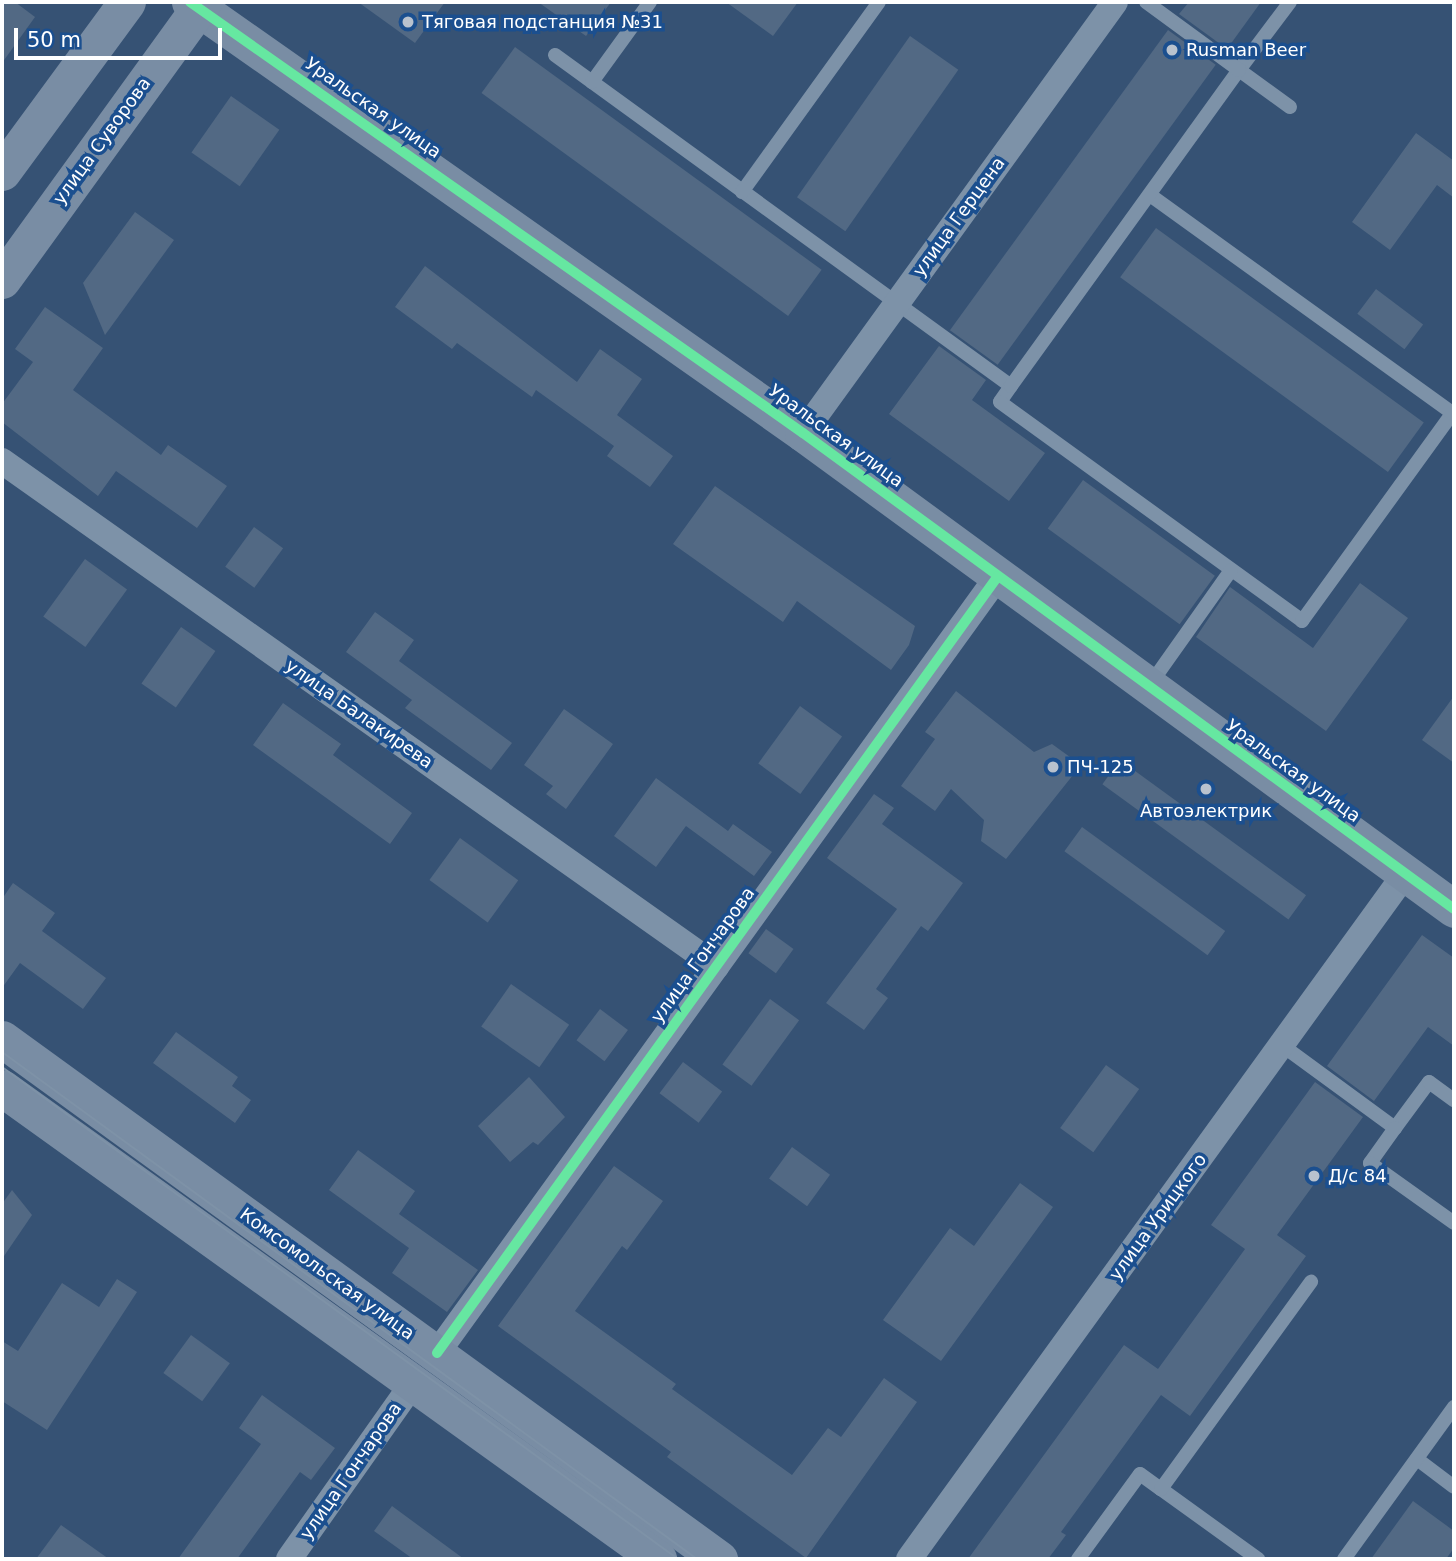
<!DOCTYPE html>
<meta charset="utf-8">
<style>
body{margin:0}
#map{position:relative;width:1456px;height:1561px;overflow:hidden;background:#365274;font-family:"DejaVu Sans",sans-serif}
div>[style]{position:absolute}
.building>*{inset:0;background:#526984;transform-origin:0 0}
.lane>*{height:14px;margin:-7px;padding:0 7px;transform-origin:7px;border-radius:7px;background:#7d92a8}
.street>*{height:26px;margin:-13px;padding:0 13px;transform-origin:13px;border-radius:13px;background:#7d92a8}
.secondary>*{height:37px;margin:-18.5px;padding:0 18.5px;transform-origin:18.5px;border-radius:18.5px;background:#798da4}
.tram>*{height:2px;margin:-1px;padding:0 1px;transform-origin:1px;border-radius:1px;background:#7e92a7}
.cycleway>*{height:10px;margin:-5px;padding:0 5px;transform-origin:5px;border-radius:5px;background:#66e7a1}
.dots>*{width:19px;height:19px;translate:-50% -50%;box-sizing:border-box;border:4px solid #1b4f8f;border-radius:50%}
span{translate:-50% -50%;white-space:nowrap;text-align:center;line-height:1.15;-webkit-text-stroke:7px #1b4f8f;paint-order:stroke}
.poi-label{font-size:18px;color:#fff}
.left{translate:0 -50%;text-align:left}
.street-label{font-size:18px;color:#fff}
.frame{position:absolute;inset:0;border:4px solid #fff;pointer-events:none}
.scale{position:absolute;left:14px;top:28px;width:208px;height:32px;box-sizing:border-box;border:4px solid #fff;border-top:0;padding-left:9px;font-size:21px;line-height:24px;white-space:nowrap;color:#fff;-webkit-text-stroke:5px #1b4f8f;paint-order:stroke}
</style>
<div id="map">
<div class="building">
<i style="clip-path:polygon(2px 2px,15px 2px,35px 17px,2px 63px)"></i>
<i style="clip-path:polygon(358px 2px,445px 2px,415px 43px)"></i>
<i style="clip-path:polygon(538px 2px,611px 2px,586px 36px)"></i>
<i style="clip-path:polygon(726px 2px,798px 2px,773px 36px)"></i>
<i style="clip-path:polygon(1189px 2px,1261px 2px,1227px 49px,1179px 14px)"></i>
<i style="left:1168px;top:30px;width:59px;height:371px;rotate:36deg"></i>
<i style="left:910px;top:36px;width:59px;height:197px;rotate:35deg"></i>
<i style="left:515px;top:47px;width:379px;height:57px;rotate:36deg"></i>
<i style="left:231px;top:96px;width:59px;height:69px;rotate:35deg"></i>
<i style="clip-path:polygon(1416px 133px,1454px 161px,1454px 198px,1437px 185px,1390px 250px,1352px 222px)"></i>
<i style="clip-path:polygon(135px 212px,174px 240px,105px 335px,83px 283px)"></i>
<i style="left:1156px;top:228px;width:331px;height:61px;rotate:36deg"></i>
<i style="clip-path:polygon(425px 266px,577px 382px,600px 349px,642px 379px,617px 415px,673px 456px,650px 487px,607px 456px,614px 446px,536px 390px,532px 397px,457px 343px,452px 349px,395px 307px)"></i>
<i style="left:1376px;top:289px;width:59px;height:31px;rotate:37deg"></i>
<i style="clip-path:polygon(45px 307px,103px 348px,73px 390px,161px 455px,168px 445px,227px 486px,197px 528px,116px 471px,98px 496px,2px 422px,2px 404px,33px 362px,15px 349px)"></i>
<i style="clip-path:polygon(939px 346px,986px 380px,972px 400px,1045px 453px,1009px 501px,889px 414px)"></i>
<i style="left:1083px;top:480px;width:163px;height:60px;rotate:36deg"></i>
<i style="clip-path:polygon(715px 486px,915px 626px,909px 645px,891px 670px,797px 601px,783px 622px,673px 544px)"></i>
<i style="left:254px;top:527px;width:36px;height:49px;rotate:36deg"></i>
<i style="left:85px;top:559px;width:52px;height:71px;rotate:36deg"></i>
<i style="clip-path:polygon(1360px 583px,1408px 618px,1326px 731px,1196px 637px,1230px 587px,1313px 648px)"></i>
<i style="clip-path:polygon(375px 612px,414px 640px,399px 661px,512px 743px,491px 770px,405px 708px,412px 700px,346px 652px)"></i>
<i style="left:181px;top:627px;width:42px;height:69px;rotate:35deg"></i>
<i style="clip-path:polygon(956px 691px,1034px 752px,1052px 744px,1081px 765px,1006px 859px,981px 841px,984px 820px,951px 789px,935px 811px,901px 786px,935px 739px,925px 732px)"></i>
<i style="clip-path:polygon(1454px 696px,1454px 763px,1422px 740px)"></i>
<i style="clip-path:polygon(283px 703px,341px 744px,333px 755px,412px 813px,390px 844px,253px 745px)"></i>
<i style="left:800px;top:706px;width:52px;height:71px;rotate:36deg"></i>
<i style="clip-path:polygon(564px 709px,613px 744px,566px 809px,546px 794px,553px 786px,524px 765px)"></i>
<i style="left:1120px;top:760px;width:230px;height:30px;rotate:36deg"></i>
<i style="clip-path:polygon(656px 778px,728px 831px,733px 824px,772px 852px,754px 876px,686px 826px,656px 867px,614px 836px)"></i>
<i style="clip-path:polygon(874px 794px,894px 808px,882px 824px,963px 883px,928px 931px,921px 926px,876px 989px,888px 998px,864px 1030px,826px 1003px,897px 909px,827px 858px)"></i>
<i style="left:1082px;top:827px;width:177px;height:30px;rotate:36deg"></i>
<i style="left:460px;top:838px;width:72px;height:52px;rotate:36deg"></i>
<i style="clip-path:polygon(13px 883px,55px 913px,42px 931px,106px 978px,83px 1009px,20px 963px,2px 988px,2px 899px)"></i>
<i style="left:766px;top:929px;width:34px;height:30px;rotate:36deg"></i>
<i style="clip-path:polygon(1422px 935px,1454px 958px,1454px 1046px,1428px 1027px,1374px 1101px,1327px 1066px)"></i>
<i style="left:511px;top:984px;width:71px;height:52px;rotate:35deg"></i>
<i style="left:770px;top:999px;width:36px;height:81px;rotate:36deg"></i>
<i style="left:600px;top:1009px;width:35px;height:39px;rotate:37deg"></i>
<i style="clip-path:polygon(176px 1032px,238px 1077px,232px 1086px,251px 1100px,235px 1123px,153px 1063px)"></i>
<i style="left:683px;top:1062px;width:49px;height:39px;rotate:37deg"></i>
<i style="left:1106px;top:1065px;width:41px;height:78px;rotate:36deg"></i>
<i style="clip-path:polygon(529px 1077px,565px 1117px,538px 1145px,533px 1142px,510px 1162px,478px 1126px)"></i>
<i style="clip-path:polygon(1315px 1082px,1363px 1117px,1277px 1235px,1306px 1256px,1190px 1416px,1161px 1395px,1061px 1532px,1066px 1535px,1048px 1559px,968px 1559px,1124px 1345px,1158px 1369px,1245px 1249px,1211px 1225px)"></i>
<i style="left:792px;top:1147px;width:47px;height:39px;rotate:36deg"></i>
<i style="clip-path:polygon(358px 1150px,415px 1191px,399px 1214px,478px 1270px,447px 1312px,392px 1273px,409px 1248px,329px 1190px)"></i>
<i style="clip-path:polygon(614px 1166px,663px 1201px,627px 1250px,622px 1246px,575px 1311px,676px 1384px,672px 1389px,792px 1475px,828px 1428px,841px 1437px,884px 1378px,917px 1402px,806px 1558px,667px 1457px,671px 1452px,498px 1326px)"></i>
<i style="clip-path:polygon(1020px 1183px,1053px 1207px,941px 1361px,883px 1320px,950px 1228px,974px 1246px)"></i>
<i style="clip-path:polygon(12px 1190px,32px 1215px,2px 1259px,2px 1204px)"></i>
<i style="clip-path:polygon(117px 1279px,137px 1292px,47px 1430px,2px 1401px,2px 1341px,18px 1351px,62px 1283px,99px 1307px)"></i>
<i style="left:191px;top:1335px;width:48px;height:47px;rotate:36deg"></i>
<i style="clip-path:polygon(262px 1395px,335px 1448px,311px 1480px,300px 1472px,237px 1559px,178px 1559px,261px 1444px,239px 1428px)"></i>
<i style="clip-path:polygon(1413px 1501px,1454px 1531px,1454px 1548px,1446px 1559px,1371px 1559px)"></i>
<i style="clip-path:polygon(392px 1506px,464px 1559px,413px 1559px,374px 1531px)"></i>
<i style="clip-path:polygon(61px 1525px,109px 1559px,36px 1559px)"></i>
</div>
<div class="lane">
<i style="left:1290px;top:2px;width:85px;rotate:126.9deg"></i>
<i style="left:1239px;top:70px;width:63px;rotate:36deg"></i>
<i style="left:555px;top:55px;width:563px;rotate:35.98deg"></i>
<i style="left:1011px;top:386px;width:19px;rotate:125deg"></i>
<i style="left:1000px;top:402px;width:373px;rotate:35.9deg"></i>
<i style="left:1302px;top:621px;width:259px;rotate:-54.1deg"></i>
<i style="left:592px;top:82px;width:99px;rotate:-54.1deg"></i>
<i style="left:742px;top:192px;width:234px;rotate:-54.2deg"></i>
<i style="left:1150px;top:195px;width:375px;rotate:35.8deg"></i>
<i style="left:1011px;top:386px;width:390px;rotate:-54.2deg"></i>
<i style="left:1239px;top:70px;width:115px;rotate:-143.8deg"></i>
<i style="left:1149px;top:686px;width:142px;rotate:-54.7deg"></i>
<i style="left:1283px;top:1046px;width:139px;rotate:36.2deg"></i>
<i style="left:1395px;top:1128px;width:57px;rotate:-53.5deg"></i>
<i style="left:1429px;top:1082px;width:31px;rotate:36deg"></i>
<i style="left:1395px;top:1128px;width:43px;rotate:125.5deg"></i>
<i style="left:1370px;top:1163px;width:103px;rotate:35.5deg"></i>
<i style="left:1417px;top:1459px;width:46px;rotate:37.1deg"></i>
<i style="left:1161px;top:1489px;width:120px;rotate:35.8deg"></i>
<i style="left:1078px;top:1559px;width:105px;rotate:-53.9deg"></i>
<i style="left:1140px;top:1474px;width:26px;rotate:36deg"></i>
<i style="left:1161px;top:1489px;width:256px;rotate:-54.1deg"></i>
<i style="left:1344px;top:1559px;width:188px;rotate:-54.1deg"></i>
</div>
<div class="street">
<i style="left:803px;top:433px;width:532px;rotate:-54.1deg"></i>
<i style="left:2px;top:461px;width:875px;rotate:35.27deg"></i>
<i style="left:437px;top:1353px;width:958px;rotate:-54.17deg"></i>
<i style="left:289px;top:1559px;width:215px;rotate:-54.8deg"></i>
<i style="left:909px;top:1559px;width:846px;rotate:-54.09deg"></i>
</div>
<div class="secondary">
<i style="left:190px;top:2px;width:749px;rotate:35.11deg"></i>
<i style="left:803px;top:433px;width:806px;rotate:36.17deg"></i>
<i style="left:2px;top:172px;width:211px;rotate:-53.7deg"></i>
<i style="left:2px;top:280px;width:343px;rotate:-54.1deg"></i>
<i style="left:2px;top:1039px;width:886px;rotate:35.95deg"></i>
<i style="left:2px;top:1088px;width:808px;rotate:35.68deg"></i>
</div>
<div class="tram">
<i style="left:2px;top:1052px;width:860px;rotate:36.11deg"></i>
<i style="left:2px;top:1067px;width:836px;rotate:36.05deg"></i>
</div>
<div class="cycleway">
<i style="left:190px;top:2px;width:749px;rotate:35.11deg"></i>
<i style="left:803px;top:433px;width:806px;rotate:36.17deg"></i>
<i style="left:437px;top:1353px;width:958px;rotate:-54.17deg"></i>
</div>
<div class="dots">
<i style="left:408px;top:22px;background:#b9c2ce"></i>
<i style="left:1172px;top:50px;background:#b9c2ce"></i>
<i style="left:1053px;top:767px;background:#b9c2ce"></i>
<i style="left:1206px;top:789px;background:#b9c2ce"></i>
<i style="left:1314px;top:1176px;background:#b9c2ce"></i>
</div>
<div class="poi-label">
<span class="left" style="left:422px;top:22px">Тяговая подстанция №31</span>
<span class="left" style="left:1186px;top:50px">Rusman Beer</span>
<span class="left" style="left:1067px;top:767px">ПЧ-125</span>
<span style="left:1206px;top:811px">Автоэлектрик</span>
<span class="left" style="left:1328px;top:1176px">Д/с 84</span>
</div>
<div class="street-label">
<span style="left:373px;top:108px;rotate:35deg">Уральская улица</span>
<span style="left:102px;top:141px;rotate:-54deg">улица Суворова</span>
<span style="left:959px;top:217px;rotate:-54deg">улица Герцена</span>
<span style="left:836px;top:436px;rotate:36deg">Уральская улица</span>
<span style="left:359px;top:714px;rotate:35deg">улица Балакирева</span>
<span style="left:1293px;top:771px;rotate:36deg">Уральская улица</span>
<span style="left:703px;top:955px;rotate:-54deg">улица Гончарова</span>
<span style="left:1158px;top:1217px;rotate:-54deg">улица Урицкого</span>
<span style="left:327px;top:1274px;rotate:36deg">Комсомольская улица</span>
<span style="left:351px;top:1471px;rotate:-55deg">улица Гончарова</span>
</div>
<div class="frame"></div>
<div class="scale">50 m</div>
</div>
